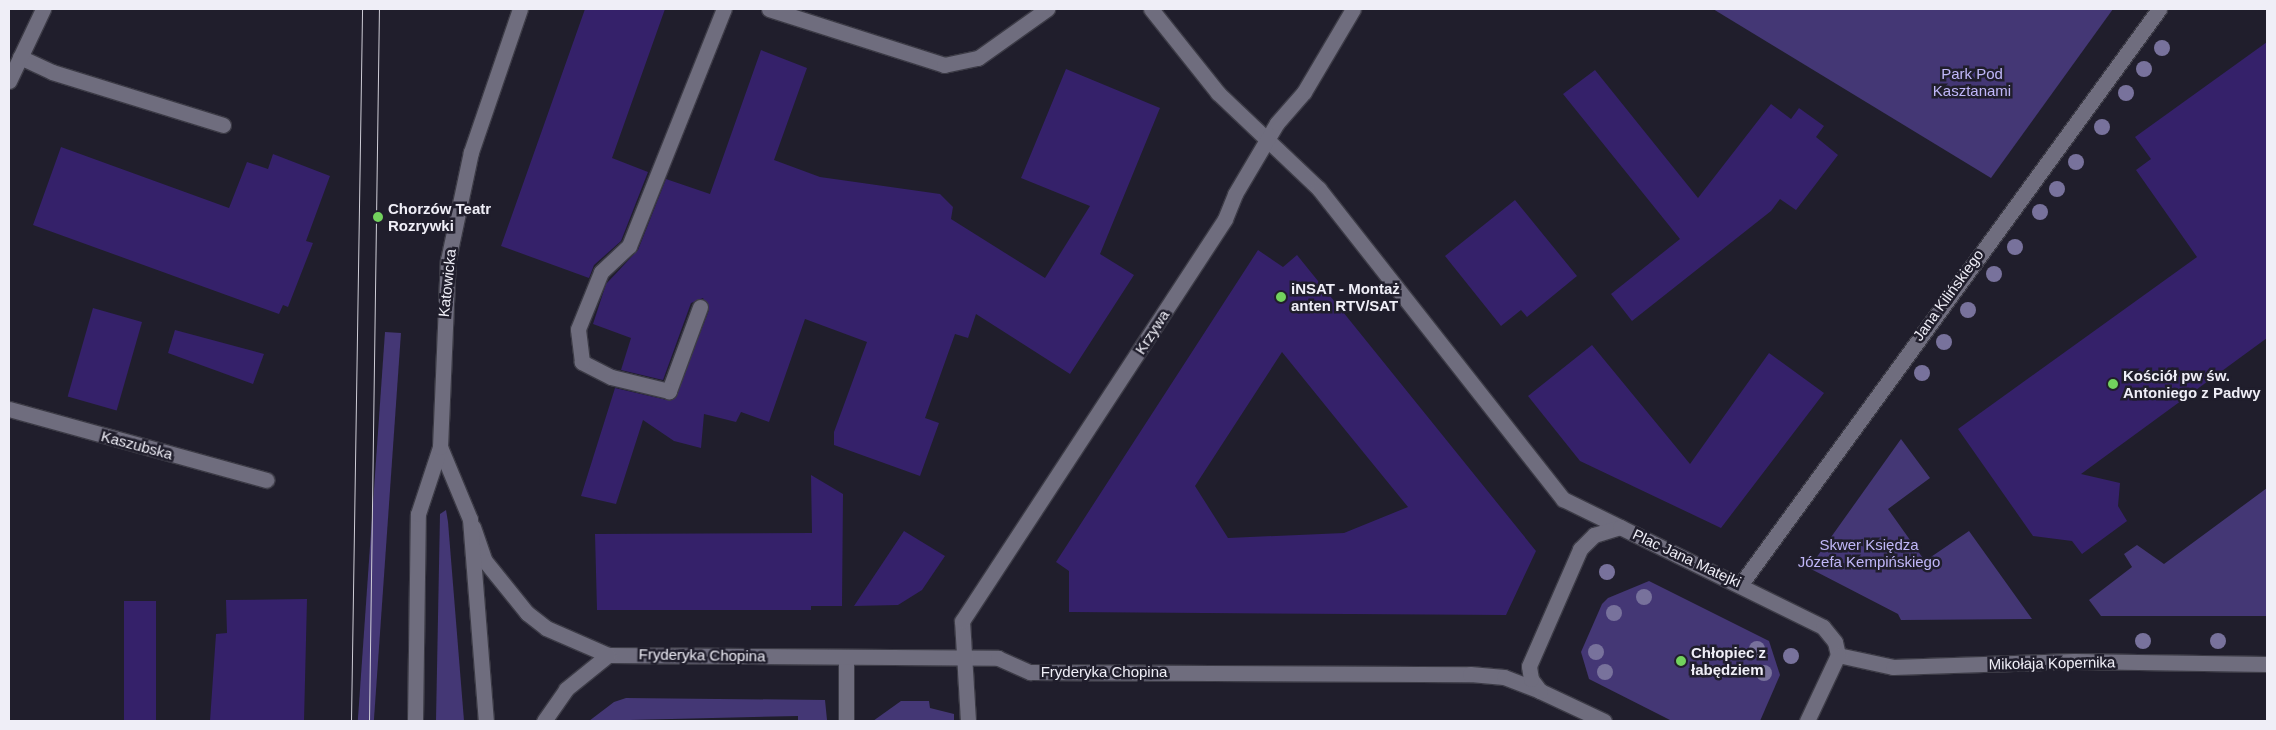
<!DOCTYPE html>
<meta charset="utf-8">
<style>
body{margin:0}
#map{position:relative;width:2276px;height:730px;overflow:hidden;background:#201e2c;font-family:Helvetica,sans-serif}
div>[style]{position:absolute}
.green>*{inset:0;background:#443775;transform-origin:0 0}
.building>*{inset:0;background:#35216a;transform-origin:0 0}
.roads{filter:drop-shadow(1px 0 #3c3b46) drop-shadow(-1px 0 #3c3b46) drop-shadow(0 1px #3c3b46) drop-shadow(0 -1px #3c3b46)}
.lane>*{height:15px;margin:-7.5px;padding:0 7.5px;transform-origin:7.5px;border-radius:7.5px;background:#6f6d7e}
.street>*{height:15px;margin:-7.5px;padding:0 7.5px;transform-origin:7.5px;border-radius:7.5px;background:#6f6d7e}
.secondary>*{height:15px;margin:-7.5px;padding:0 7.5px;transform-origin:7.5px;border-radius:7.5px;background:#6f6d7e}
.tram>*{height:1px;margin:-0.5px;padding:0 0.5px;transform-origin:0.5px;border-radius:0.5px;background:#cecdd6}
.trees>*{width:16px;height:16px;margin:-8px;border-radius:50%;background:#78729c}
.dots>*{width:14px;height:14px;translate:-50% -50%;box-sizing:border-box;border:2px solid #201e2c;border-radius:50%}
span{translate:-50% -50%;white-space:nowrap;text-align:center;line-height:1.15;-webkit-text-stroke:5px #201e2c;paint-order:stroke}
.park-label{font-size:15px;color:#c0b7f8}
.poi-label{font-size:15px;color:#efeef7;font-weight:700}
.left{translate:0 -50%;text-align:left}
.street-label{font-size:15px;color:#efeef7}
.frame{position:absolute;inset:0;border:10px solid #efeef7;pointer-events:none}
</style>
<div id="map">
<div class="green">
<i style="clip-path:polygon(1713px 9px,2113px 9px,1991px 178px)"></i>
<i style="left:385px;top:332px;width:16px;height:389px;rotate:4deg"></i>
<i style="clip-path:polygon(1901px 439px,1930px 478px,1888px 509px,1925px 561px,1969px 531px,2032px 619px,1901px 620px,1898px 614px,1809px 568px)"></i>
<i style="clip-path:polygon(2267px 488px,2267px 616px,2101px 616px,2089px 600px,2132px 567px,2124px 554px,2137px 545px,2164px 564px)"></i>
<i style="clip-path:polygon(446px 510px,448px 522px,464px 721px,436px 721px,440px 514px)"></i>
<i style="clip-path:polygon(1649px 581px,1769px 641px,1780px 675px,1760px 721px,1672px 721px,1589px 679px,1581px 652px,1602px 604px,1608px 598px)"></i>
<i style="clip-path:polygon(626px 698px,825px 700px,827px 720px,798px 721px,798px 716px,589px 721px,614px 702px)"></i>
<i style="clip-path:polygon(901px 701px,929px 701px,930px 708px,954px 714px,954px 721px,873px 721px)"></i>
</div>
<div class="building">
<i style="clip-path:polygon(585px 9px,665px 9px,612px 158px,648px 172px,621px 241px,594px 265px,589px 278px,501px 246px)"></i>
<i style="clip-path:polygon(2267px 42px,2267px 338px,2081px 474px,2120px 483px,2118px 506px,2127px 521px,2082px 554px,2072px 541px,2033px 536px,1958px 429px,2197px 257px,2136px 170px,2151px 159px,2135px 137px)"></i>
<i style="clip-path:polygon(761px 50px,807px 68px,774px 160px,820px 177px,940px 194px,953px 207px,951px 219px,1045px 278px,1090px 206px,1021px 178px,1066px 69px,1160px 108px,1100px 254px,1134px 275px,1070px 374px,976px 314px,968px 338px,955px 334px,925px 418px,939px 423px,920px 476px,834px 445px,834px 432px,867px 342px,805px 319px,769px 422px,741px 412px,736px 422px,704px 414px,701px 448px,674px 441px,643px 420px,616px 504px,581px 496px,615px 388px,667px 400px,675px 398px,709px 310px,703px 298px,691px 303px,663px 380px,621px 370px,631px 338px,593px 324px,606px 284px,638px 250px,666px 179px,710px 194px)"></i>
<i style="clip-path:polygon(1595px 70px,1698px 198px,1771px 104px,1791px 119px,1799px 108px,1824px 126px,1816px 137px,1838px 155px,1796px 210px,1780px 199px,1771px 211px,1632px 321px,1611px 294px,1680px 239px,1563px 94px)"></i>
<i style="clip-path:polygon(61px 147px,229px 208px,247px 162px,268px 169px,273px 154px,330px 176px,306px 241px,313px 243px,288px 307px,283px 305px,279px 314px,33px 225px)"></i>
<i style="clip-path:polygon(1515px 200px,1577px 276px,1527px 317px,1521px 310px,1501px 326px,1445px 256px)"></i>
<i style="clip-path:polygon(evenodd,1258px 250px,1283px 267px,1297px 255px,1536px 551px,1506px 615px,1069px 612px,1069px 571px,1056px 562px,1258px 250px,1282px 352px,1346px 431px,1408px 507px,1344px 533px,1228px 538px,1195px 486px,1282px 352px)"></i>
<i style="left:93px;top:308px;width:51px;height:92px;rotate:16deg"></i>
<i style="clip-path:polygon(175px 330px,264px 354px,253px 384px,168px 353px)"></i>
<i style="clip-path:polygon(1592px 345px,1690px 464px,1769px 353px,1824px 393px,1721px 528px,1580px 461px,1528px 396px)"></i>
<i style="clip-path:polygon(811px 475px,843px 494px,842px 606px,811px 606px,811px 610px,597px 610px,595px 534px,812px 533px)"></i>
<i style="clip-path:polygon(904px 531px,945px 556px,922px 590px,898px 605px,854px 606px)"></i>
<i style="clip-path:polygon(307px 599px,304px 721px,210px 721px,216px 634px,227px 633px,226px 600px)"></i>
<i style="left:124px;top:601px;width:32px;height:120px"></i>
</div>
<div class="roads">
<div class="lane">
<i style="left:769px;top:9px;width:184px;rotate:17.7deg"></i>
<i style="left:944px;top:65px;width:35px;rotate:-12deg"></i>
<i style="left:978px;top:58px;width:85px;rotate:-35.4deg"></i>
<i style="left:20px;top:57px;width:35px;rotate:25deg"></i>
<i style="left:52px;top:72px;width:179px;rotate:17.2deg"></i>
<i style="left:700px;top:307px;width:90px;rotate:110.3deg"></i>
<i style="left:669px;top:391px;width:60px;rotate:-166.4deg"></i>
<i style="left:611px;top:377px;width:33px;rotate:-153deg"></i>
<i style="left:582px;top:362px;width:33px;rotate:-97deg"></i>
<i style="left:578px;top:329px;width:61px;rotate:-68deg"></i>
<i style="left:601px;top:272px;width:38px;rotate:-43deg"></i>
<i style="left:629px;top:246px;width:255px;rotate:-68.2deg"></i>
<i style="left:846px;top:721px;width:64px;rotate:-90deg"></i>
</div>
<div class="street">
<i style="left:1151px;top:9px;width:107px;rotate:51.4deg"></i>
<i style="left:1218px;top:93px;width:139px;rotate:43.5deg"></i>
<i style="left:1319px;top:189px;width:395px;rotate:51.8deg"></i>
<i style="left:1563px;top:499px;width:64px;rotate:26.2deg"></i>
<i style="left:9px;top:81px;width:80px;rotate:-64.7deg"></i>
<i style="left:9px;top:409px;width:267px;rotate:15.4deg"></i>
<i style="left:473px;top:527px;width:36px;rotate:71deg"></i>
<i style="left:485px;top:561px;width:67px;rotate:51.1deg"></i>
<i style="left:527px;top:613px;width:24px;rotate:38deg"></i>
<i style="left:546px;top:628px;width:68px;rotate:23.5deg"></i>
<i style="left:608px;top:655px;width:390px;rotate:0.4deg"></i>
<i style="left:998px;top:658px;width:35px;rotate:24deg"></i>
<i style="left:1030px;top:672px;width:440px;rotate:0.3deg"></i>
<i style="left:1470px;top:674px;width:34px;rotate:5deg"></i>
<i style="left:1504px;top:677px;width:39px;rotate:21deg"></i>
<i style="left:1741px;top:584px;width:711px;rotate:-53.98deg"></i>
<i style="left:1838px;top:655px;width:56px;rotate:12.3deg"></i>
<i style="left:1893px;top:667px;width:181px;rotate:-1.9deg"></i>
<i style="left:2074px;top:661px;width:193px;rotate:0.9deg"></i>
<i style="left:544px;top:721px;width:39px;rotate:-55deg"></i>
<i style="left:566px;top:689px;width:54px;rotate:-39deg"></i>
<i style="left:968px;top:721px;width:100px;rotate:-93.4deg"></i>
<i style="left:962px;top:621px;width:480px;rotate:-56.8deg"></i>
<i style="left:1225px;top:219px;width:27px;rotate:-68deg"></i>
<i style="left:1235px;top:194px;width:82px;rotate:-59.4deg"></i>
<i style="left:1277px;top:123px;width:41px;rotate:-48.9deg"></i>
<i style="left:1304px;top:92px;width:96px;rotate:-59.4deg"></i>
<i style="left:1604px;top:721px;width:71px;rotate:-154.9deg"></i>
<i style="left:1540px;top:691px;width:15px;rotate:-127deg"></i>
<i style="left:1531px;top:679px;width:13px;rotate:-99deg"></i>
<i style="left:1529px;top:666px;width:128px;rotate:-66.4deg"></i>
<i style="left:1580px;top:549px;width:20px;rotate:-45deg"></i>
<i style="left:1594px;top:535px;width:27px;rotate:-17deg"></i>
<i style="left:1620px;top:527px;width:226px;rotate:26.2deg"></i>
<i style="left:1823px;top:627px;width:19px;rotate:51deg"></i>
<i style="left:1835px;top:642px;width:13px;rotate:77deg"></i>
<i style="left:1838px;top:655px;width:73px;rotate:115.2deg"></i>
</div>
<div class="secondary">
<i style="left:440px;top:447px;width:78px;rotate:67.4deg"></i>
<i style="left:470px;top:519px;width:203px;rotate:85.5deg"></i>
<i style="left:415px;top:721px;width:207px;rotate:-89.2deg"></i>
<i style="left:418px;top:514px;width:71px;rotate:-71.8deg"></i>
<i style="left:440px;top:447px;width:187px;rotate:-87.6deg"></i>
<i style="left:448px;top:260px;width:110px;rotate:-78deg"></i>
<i style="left:471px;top:152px;width:151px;rotate:-71.1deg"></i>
</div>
</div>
<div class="tram">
<i style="left:351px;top:721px;width:712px;rotate:-89.11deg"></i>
<i style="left:369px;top:721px;width:712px;rotate:-89.2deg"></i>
</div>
<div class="trees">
<i style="left:2162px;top:48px"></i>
<i style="left:2144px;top:69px"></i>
<i style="left:2126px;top:93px"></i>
<i style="left:2102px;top:127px"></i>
<i style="left:2076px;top:162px"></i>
<i style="left:2057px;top:189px"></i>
<i style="left:2040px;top:212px"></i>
<i style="left:2015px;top:247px"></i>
<i style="left:1994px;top:274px"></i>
<i style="left:1968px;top:310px"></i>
<i style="left:1944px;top:342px"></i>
<i style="left:1922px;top:373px"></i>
<i style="left:1607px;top:572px"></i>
<i style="left:1644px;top:597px"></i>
<i style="left:1614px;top:613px"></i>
<i style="left:2143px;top:641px"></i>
<i style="left:2218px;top:641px"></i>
<i style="left:1757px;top:649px"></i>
<i style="left:1596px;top:652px"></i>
<i style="left:1791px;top:656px"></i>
<i style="left:1605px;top:672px"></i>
<i style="left:1764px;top:673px"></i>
</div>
<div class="dots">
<i style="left:378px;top:217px;background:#72d25d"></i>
<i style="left:1281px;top:297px;background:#72d25d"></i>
<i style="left:2113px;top:384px;background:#72d25d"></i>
<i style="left:1681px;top:661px;background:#72d25d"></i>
</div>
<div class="park-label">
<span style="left:1972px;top:82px">Park Pod<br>Kasztanami</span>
<span style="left:1869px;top:553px">Skwer Księdza<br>Józefa Kempińskiego</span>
</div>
<div class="poi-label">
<span class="left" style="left:388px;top:217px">Chorzów Teatr<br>Rozrywki</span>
<span class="left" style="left:1291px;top:297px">iNSAT - Montaż<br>anten RTV/SAT</span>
<span class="left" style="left:2123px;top:384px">Kościół pw św.<br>Antoniego z Padwy</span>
<span class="left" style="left:1691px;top:661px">Chłopiec z<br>łabędziem</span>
</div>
<div class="street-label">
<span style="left:447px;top:283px;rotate:-84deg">Katowicka</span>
<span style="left:1948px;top:295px;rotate:-54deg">Jana Kilińskiego</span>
<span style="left:1152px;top:332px;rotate:-57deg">Krzywa</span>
<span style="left:137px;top:445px;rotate:15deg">Kaszubska</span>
<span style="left:1687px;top:558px;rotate:25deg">Plac Jana Matejki</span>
<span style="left:702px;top:655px;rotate:1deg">Fryderyka Chopina</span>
<span style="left:2052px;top:663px;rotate:-1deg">Mikołaja Kopernika</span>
<span style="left:1104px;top:672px">Fryderyka Chopina</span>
</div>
<div class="frame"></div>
</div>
